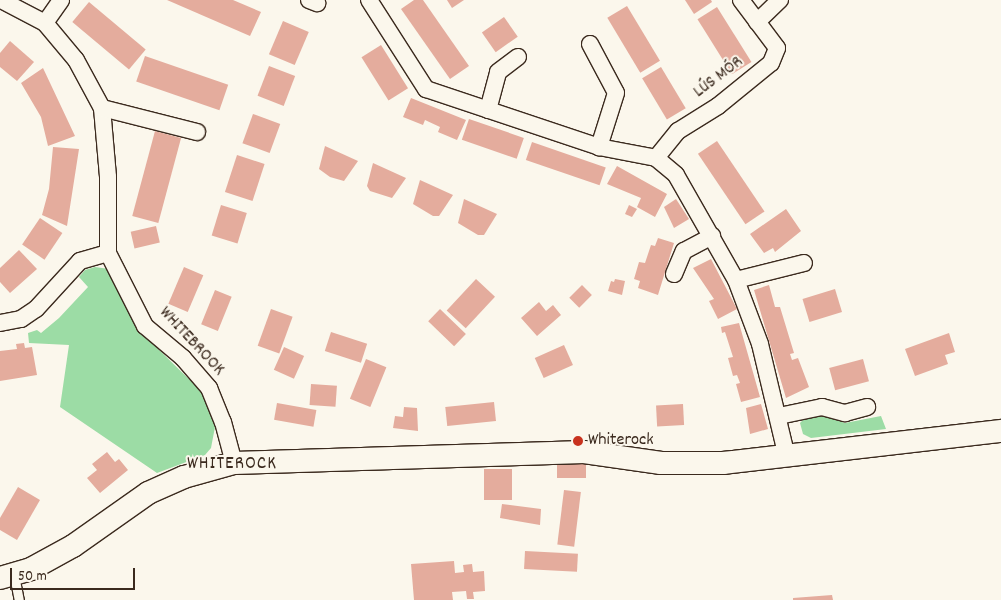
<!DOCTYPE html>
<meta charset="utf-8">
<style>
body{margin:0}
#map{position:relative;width:1001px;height:600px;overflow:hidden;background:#fbf7ec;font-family:Dekko,sans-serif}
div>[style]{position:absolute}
.green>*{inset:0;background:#9cdca5}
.building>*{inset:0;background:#e4ac9d;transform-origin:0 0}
.roads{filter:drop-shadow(1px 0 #3b2a1e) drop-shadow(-1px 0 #3b2a1e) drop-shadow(0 1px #3b2a1e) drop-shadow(0 -1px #3b2a1e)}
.lane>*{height:9px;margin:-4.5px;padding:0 4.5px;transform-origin:4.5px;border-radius:4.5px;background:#fbf7ec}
.street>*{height:16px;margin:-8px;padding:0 8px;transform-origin:8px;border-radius:8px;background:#fbf7ec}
.secondary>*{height:22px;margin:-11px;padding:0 11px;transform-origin:11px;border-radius:11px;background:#fbf7ec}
.dots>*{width:14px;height:14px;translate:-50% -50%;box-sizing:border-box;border:2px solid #fbf7ec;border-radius:50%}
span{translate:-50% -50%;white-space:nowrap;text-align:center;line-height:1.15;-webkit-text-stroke:4px #fbf7ec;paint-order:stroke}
.street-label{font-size:18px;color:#3b2a1e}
.poi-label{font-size:18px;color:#3b2a1e}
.left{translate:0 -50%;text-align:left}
.neighbourhood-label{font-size:19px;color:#3b2a1e;letter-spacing:1px}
.scale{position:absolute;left:10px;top:568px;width:125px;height:22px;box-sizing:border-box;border:2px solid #3b2a1e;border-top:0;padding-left:6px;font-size:15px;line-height:18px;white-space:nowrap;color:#3b2a1e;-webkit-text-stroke:4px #fbf7ec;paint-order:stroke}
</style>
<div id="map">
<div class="green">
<i style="clip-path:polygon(95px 267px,109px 269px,131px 318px,145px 336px,205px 395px,215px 427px,211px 448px,205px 455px,157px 473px,60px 407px,69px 345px,29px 343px,28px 333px,37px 330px,41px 333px,59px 318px,88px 287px,79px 277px,85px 270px)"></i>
<i style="clip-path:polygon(824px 416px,845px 423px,881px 416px,886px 429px,811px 438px,803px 434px,800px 423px,804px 419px)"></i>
</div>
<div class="building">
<i style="clip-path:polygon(167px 0,233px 0,261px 12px,250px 36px)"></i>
<i style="clip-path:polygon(414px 0,423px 0,469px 66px,450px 79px,401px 9px)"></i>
<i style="clip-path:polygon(447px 0,464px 0,452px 8px)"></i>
<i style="clip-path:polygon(685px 0,711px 0,712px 2px,694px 14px)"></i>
<i style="left:89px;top:2px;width:74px;height:26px;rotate:40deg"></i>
<i style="left:627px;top:6px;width:64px;height:23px;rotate:59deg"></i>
<i style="left:717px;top:7px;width:65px;height:23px;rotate:58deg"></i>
<i style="left:504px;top:17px;width:24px;height:27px;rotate:55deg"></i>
<i style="left:283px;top:21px;width:28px;height:36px;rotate:23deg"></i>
<i style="clip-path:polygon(10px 41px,34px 62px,17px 81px,0 67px,0 53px)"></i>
<i style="left:381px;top:45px;width:51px;height:23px;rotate:58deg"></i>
<i style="left:145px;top:56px;width:88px;height:27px;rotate:19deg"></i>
<i style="left:269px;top:66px;width:28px;height:32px;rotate:21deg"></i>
<i style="left:661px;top:67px;width:48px;height:22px;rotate:59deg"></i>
<i style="clip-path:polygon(43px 68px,75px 136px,48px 146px,41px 117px,21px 83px)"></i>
<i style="clip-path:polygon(411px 98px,466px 120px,457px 140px,438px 132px,440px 127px,425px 120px,423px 125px,403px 117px)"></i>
<i style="left:253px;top:114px;width:29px;height:31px;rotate:20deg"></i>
<i style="left:469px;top:119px;width:58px;height:22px;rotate:19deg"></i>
<i style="left:155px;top:131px;width:27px;height:88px;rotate:15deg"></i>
<i style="left:717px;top:141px;width:85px;height:23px;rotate:56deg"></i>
<i style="left:532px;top:142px;width:78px;height:19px;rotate:19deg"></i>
<i style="clip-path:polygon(325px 146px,358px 161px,344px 181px,330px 177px,319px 169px)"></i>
<i style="clip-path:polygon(53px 147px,79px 149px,67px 226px,42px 215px,49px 189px)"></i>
<i style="left:237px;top:155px;width:29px;height:39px;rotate:18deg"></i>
<i style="clip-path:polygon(373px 163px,406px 178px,392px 198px,370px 191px,367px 186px)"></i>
<i style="clip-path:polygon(617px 166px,667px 194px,655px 217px,637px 207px,641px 198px,607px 184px)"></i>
<i style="clip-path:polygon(420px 180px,453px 195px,439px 216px,433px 216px,413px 204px)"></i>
<i style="clip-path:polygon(464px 199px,497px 214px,484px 235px,478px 235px,458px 223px)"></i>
<i style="clip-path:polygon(676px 199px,689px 219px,674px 228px,664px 207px)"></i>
<i style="left:221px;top:205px;width:27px;height:32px;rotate:17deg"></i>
<i style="clip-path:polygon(629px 205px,637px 209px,632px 217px,625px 214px)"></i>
<i style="clip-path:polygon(786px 209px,801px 231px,775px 252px,773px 248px,764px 253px,750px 234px)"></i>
<i style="left:40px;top:218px;width:27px;height:32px;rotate:34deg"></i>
<i style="left:156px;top:226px;width:17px;height:26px;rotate:77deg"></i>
<i style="clip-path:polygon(658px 238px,674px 243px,658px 295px,638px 288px,640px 281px,634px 279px,639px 262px,645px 263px,651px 245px,655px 246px)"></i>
<i style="clip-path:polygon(19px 250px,37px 269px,10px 293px,0 282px,0 268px)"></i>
<i style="clip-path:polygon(711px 259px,737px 309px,718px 319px,709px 301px,714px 299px,693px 268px)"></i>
<i style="left:184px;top:267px;width:21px;height:40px;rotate:23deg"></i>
<i style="left:476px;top:279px;width:26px;height:43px;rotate:43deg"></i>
<i style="clip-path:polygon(615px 279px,625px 281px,622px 295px,608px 291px,611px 281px,614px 282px)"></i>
<i style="left:582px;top:285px;width:14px;height:18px;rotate:45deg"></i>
<i style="clip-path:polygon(769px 285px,775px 307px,780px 307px,794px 353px,790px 354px,792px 360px,798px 358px,809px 387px,786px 398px,754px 290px)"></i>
<i style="left:835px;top:289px;width:24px;height:34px;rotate:73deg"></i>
<i style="left:215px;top:290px;width:18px;height:37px;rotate:22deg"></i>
<i style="clip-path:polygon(539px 302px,546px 311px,553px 305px,561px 315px,537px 336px,521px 318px)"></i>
<i style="left:271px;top:309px;width:23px;height:39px;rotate:20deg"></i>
<i style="left:440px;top:309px;width:36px;height:17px;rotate:44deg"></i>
<i style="clip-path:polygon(739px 323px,760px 397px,741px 402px,736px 384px,740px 383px,737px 375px,733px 376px,728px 358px,733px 357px,725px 332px,722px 333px,721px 327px)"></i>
<i style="left:331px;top:332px;width:38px;height:20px;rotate:18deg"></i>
<i style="clip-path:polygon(949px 333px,955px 352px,945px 355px,948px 364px,915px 376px,905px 349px)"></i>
<i style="clip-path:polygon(24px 343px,25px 348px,32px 347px,37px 375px,0 381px,0 351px,17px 349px,16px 344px)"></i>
<i style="left:564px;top:345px;width:22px;height:32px;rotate:66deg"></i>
<i style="left:284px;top:347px;width:22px;height:25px;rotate:24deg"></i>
<i style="left:366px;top:359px;width:22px;height:43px;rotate:22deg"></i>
<i style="left:863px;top:359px;width:23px;height:35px;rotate:75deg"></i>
<i style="left:311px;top:384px;width:26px;height:21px;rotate:4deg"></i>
<i style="left:494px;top:402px;width:19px;height:49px;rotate:84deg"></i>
<i style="left:277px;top:403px;width:40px;height:17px;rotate:10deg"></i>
<i style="left:683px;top:404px;width:21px;height:27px;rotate:87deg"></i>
<i style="clip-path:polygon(761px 404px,768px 429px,750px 434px,746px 408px)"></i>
<i style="clip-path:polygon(404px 407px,417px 408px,418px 431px,393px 428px,395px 416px,403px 417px)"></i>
<i style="clip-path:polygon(107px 452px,115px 462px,119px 459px,128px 470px,100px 493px,87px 478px,97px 470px,92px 464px)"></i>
<i style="left:557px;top:463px;width:29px;height:15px"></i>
<i style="left:484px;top:469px;width:28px;height:31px"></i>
<i style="clip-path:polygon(18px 487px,40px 500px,17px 540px,0 530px,0 518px)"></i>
<i style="left:564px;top:490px;width:17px;height:55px;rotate:7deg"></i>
<i style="clip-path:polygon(502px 504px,541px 509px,540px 525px,500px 518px)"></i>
<i style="left:525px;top:551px;width:53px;height:18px;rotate:3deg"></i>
<i style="clip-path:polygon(454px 561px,455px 573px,464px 572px,463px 565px,472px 564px,473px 572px,484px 571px,485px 591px,473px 592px,474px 599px,467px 599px,466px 591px,452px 592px,453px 600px,414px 600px,411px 564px)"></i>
<i style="clip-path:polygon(832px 595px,833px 600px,793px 600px,793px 598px)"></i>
</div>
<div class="roads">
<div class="lane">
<i style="left:14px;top:575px;width:25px;rotate:79deg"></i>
</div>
<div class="street">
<i style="left:1px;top:0;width:50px;rotate:27.6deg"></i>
<i style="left:45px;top:23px;width:48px;rotate:50deg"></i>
<i style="left:76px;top:60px;width:55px;rotate:61.6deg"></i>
<i style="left:102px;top:108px;width:69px;rotate:85deg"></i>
<i style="left:108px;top:177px;width:76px;rotate:90deg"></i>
<i style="left:309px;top:0;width:9px;rotate:21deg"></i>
<i style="left:369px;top:0;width:106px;rotate:57.4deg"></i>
<i style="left:426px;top:89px;width:182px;rotate:18.5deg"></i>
<i style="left:599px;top:147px;width:58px;rotate:10.9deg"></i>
<i style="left:656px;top:158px;width:26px;rotate:40deg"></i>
<i style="left:676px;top:175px;width:121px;rotate:60.3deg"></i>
<i style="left:736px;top:280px;width:68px;rotate:69.4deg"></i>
<i style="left:760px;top:344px;width:116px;rotate:76.6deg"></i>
<i style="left:757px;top:22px;width:32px;rotate:-44deg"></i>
<i style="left:45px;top:23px;width:28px;rotate:-55deg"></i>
<i style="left:590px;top:44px;width:55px;rotate:62deg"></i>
<i style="left:616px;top:93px;width:57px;rotate:107.5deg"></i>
<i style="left:102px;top:108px;width:98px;rotate:14.2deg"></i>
<i style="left:488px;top:110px;width:39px;rotate:-75deg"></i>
<i style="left:498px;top:72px;width:25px;rotate:-37deg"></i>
<i style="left:656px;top:158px;width:35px;rotate:-51deg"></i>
<i style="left:678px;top:131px;width:47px;rotate:-32deg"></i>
<i style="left:718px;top:106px;width:68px;rotate:-39.1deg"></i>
<i style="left:771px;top:63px;width:16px;rotate:-68deg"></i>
<i style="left:777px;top:48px;width:60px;rotate:-126.9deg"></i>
<i style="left:674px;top:274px;width:25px;rotate:-67deg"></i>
<i style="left:684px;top:251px;width:32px;rotate:-28deg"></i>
<i style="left:736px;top:280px;width:70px;rotate:-14deg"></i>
<i style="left:0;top:323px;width:21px;rotate:-11deg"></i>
<i style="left:21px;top:319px;width:18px;rotate:-34deg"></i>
<i style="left:36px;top:309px;width:65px;rotate:-47.5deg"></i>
<i style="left:80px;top:261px;width:29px;rotate:-16deg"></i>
<i style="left:108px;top:253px;width:82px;rotate:63.1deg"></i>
<i style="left:145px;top:326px;width:50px;rotate:40.1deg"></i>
<i style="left:183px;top:358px;width:40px;rotate:49deg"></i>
<i style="left:209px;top:388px;width:37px;rotate:68deg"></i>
<i style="left:223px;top:422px;width:42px;rotate:75deg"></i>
<i style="left:779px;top:416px;width:44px;rotate:-11.8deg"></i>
<i style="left:822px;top:407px;width:24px;rotate:15deg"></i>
<i style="left:845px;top:413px;width:23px;rotate:-15deg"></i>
</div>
<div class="secondary">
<i style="left:0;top:578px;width:32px;rotate:-16deg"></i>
<i style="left:31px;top:569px;width:48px;rotate:-28.7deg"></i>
<i style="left:73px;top:546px;width:92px;rotate:-35.2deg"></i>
<i style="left:148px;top:493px;width:39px;rotate:-24deg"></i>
<i style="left:184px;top:477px;width:52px;rotate:-15.6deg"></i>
<i style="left:234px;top:463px;width:350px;rotate:-1.8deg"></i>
<i style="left:584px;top:452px;width:78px;rotate:8.1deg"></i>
<i style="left:661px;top:463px;width:62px"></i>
<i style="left:723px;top:463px;width:280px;rotate:-6.6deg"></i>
</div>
</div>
<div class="dots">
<i style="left:578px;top:441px;background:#c8321e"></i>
</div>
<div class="street-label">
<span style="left:719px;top:78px;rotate:-37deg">LÚS MÓR</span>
<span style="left:191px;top:342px;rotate:47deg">WHITEBROOK</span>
</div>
<div class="poi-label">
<span class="left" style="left:588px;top:441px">Whiterock</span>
</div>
<div class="neighbourhood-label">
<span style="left:232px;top:465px">WHITEROCK</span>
</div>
<div class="scale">50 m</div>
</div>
